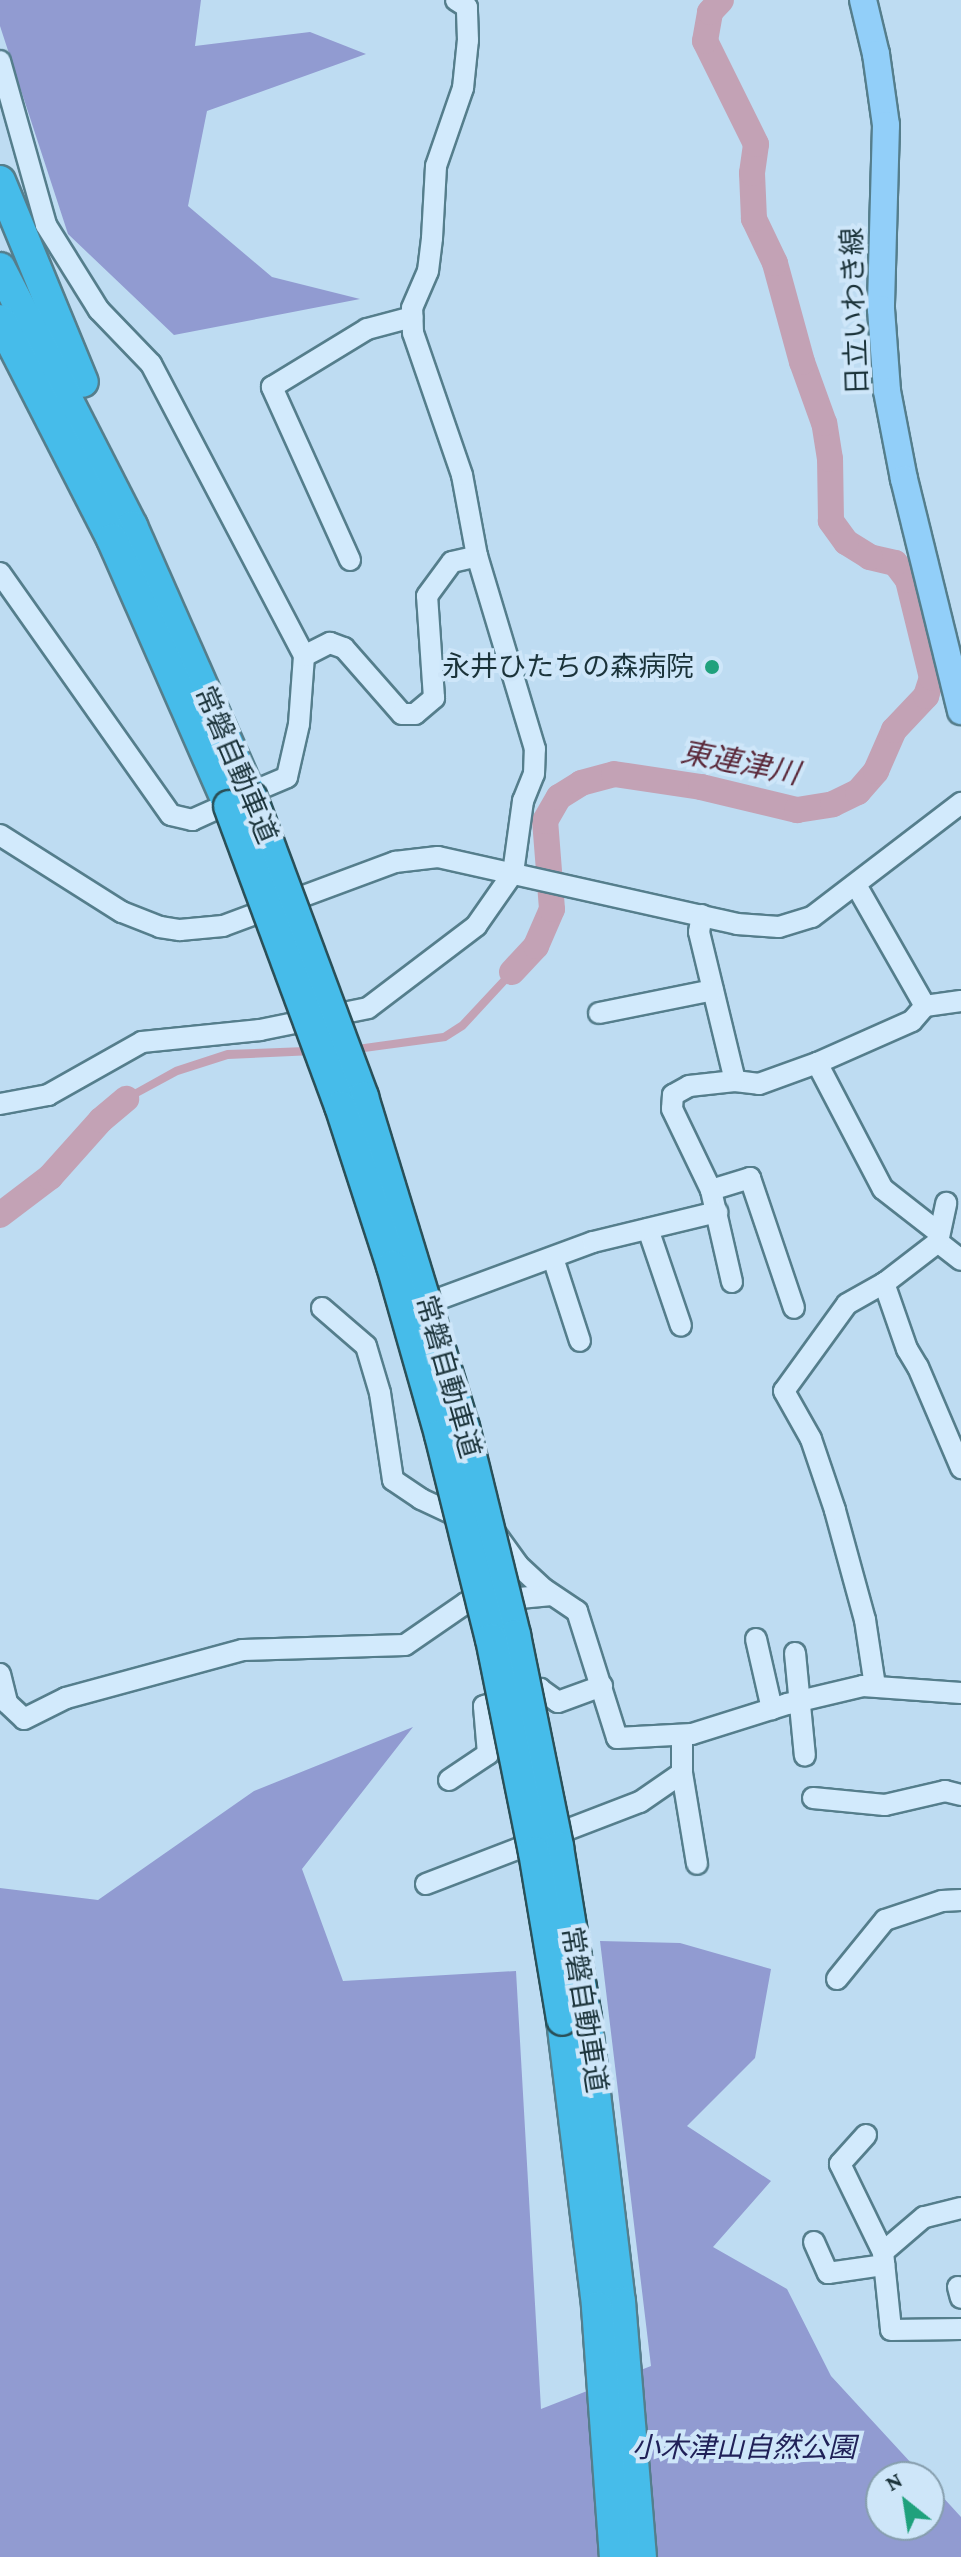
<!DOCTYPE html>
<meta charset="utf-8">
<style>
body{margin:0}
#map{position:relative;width:961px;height:2557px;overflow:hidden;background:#bedcf2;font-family:"Crimson Pro","Noto Sans JP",serif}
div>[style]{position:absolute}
.green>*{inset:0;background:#919bd1}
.water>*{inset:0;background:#c3a2b5}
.river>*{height:26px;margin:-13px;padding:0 13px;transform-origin:13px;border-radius:13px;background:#c3a2b5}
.roads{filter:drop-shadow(2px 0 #557e8c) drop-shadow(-2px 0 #557e8c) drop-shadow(0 2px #557e8c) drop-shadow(0 -2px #557e8c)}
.minor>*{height:20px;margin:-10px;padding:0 10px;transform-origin:10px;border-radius:10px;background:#d2eafc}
.major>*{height:26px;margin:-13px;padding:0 13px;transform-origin:13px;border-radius:13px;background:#92cff9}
.highway>*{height:30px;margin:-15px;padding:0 15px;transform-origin:15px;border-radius:15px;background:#46bcea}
.bridges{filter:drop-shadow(2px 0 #2a5059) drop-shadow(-2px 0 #2a5059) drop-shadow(0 2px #2a5059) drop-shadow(0 -2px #2a5059)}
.highway-bridge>*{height:30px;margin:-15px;padding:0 15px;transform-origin:15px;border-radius:15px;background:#46bcea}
.dots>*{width:22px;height:22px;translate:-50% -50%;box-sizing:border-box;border:4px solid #cee6f9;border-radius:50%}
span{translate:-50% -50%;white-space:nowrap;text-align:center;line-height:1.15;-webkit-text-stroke:8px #cee6f9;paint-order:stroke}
.street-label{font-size:28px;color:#1b333a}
.poi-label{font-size:28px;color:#1b333a}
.right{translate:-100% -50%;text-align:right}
.park-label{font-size:28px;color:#202158;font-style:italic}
.water-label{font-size:30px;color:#5b293a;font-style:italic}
.north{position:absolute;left:865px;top:2461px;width:80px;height:80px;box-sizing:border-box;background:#cee6f9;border:2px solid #869ead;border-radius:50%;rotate:330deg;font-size:22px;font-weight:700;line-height:32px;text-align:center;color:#1b333a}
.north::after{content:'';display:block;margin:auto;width:28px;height:36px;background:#1fa17c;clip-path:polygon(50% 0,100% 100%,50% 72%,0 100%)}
</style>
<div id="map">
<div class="green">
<i style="clip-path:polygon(0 0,201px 0,195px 46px,310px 32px,366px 54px,207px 111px,188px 206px,272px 277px,360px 299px,174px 335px,68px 234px,0 26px)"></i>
<i style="clip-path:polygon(413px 1727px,302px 1869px,343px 1981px,516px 1971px,541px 2409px,651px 2366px,600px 1941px,680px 1943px,771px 1969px,755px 2058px,687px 2126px,771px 2181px,713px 2247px,787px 2289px,831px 2376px,924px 2477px,881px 2477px,881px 2525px,929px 2525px,929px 2482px,961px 2517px,961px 2557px,0 2557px,0 1888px,98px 1900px,254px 1791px)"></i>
</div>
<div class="water">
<i style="clip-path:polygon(533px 944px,539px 949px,465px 1029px,446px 1041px,357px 1053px,228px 1059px,178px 1075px,128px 1102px,103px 1123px,98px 1117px,123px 1096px,175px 1067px,227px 1050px,357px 1045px,443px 1033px,460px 1022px)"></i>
</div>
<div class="river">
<i style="left:512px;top:972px;width:35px;rotate:-47deg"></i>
<i style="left:536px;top:946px;width:40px;rotate:-66.6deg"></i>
<i style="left:552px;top:909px;width:88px;rotate:-94.5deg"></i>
<i style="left:545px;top:821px;width:28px;rotate:-60deg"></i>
<i style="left:559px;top:797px;width:26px;rotate:-32deg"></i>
<i style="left:581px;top:783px;width:34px;rotate:-15deg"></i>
<i style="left:614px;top:774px;width:88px;rotate:8.5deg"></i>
<i style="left:701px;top:787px;width:99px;rotate:13.5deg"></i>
<i style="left:797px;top:810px;width:36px;rotate:-9deg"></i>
<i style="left:833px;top:804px;width:28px;rotate:-26deg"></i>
<i style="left:858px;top:792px;width:28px;rotate:-49deg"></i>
<i style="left:876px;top:771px;width:45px;rotate:-66.3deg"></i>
<i style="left:894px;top:730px;width:47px;rotate:-46.7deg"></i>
<i style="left:926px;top:696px;width:19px;rotate:-72deg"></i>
<i style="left:932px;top:678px;width:101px;rotate:-103.8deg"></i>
<i style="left:908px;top:580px;width:21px;rotate:-127deg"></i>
<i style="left:895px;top:563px;width:26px;rotate:-167deg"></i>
<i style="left:870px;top:557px;width:28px;rotate:-148deg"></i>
<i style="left:846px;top:542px;width:26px;rotate:-126deg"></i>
<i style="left:831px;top:521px;width:62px;rotate:-90.9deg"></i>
<i style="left:830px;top:459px;width:36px;rotate:-99deg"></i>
<i style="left:824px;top:423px;width:65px;rotate:-109.8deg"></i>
<i style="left:802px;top:362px;width:103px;rotate:-105.3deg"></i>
<i style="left:775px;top:263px;width:49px;rotate:-115.5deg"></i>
<i style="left:754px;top:219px;width:46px;rotate:-92.5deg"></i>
<i style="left:752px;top:173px;width:29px;rotate:-82deg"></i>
<i style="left:756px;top:144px;width:115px;rotate:-116.3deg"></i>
<i style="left:705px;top:41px;width:29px;rotate:-80deg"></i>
<i style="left:710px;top:12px;width:16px;rotate:-47deg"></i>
<i style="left:0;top:1215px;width:63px;rotate:-37.2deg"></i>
<i style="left:50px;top:1177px;width:76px;rotate:-48.2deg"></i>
<i style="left:101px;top:1120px;width:33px;rotate:-40deg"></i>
</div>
<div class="roads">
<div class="minor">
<i style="left:0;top:61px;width:170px;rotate:74.3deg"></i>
<i style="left:46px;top:225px;width:100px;rotate:58.1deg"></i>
<i style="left:99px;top:310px;width:75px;rotate:46.1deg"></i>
<i style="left:151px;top:364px;width:330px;rotate:62.3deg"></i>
<i style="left:350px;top:560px;width:190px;rotate:-114.3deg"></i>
<i style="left:272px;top:387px;width:111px;rotate:-31.4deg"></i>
<i style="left:367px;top:329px;width:47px;rotate:-14.9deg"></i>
<i style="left:0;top:573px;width:296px;rotate:54.8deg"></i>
<i style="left:171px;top:815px;width:22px;rotate:13deg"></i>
<i style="left:192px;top:820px;width:24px;rotate:-24deg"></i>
<i style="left:264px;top:787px;width:25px;rotate:-23deg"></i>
<i style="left:287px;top:777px;width:54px;rotate:-77.2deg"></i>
<i style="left:299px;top:724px;width:68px;rotate:-85.8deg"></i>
<i style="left:304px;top:656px;width:29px;rotate:-27deg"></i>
<i style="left:330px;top:643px;width:15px;rotate:20deg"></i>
<i style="left:344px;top:648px;width:88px;rotate:48.7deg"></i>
<i style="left:402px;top:714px;width:13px"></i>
<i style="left:415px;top:714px;width:25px;rotate:-40deg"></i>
<i style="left:434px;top:698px;width:102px;rotate:-93.9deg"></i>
<i style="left:427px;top:596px;width:42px;rotate:-53.7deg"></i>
<i style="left:452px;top:562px;width:26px;rotate:-13deg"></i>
<i style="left:0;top:835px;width:144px;rotate:32.3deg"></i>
<i style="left:122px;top:912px;width:41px;rotate:21.5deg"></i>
<i style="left:160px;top:927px;width:20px;rotate:9deg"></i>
<i style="left:180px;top:930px;width:43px;rotate:-5.3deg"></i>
<i style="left:223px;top:926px;width:184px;rotate:-20.4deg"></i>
<i style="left:395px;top:862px;width:43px;rotate:-6.6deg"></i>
<i style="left:438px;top:857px;width:306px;rotate:12.6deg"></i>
<i style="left:737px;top:924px;width:42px;rotate:4.1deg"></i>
<i style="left:779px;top:927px;width:34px;rotate:-17deg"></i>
<i style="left:812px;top:917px;width:188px;rotate:-37.4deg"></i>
<i style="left:856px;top:885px;width:139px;rotate:60.3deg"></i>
<i style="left:925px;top:1006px;width:36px;rotate:-8deg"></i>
<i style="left:702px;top:915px;width:17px;rotate:100deg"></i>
<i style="left:699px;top:932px;width:153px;rotate:76.4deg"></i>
<i style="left:735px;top:1081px;width:24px;rotate:7deg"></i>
<i style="left:759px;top:1084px;width:62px;rotate:-19.9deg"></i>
<i style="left:925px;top:1006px;width:20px;rotate:131deg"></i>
<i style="left:912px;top:1021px;width:104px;rotate:156.1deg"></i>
<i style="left:817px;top:1063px;width:142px;rotate:62.4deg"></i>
<i style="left:883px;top:1189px;width:70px;rotate:38deg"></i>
<i style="left:599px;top:1013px;width:116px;rotate:-11.4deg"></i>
<i style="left:0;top:1104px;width:49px;rotate:-10.6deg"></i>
<i style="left:48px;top:1095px;width:108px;rotate:-29.4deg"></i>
<i style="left:142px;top:1042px;width:119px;rotate:-5.8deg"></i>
<i style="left:260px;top:1030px;width:110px;rotate:-11.5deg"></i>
<i style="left:368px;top:1008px;width:136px;rotate:-37.2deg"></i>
<i style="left:476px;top:926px;width:65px;rotate:-55.1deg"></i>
<i style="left:513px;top:873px;width:73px;rotate:-82.1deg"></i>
<i style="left:523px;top:801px;width:29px;rotate:-68deg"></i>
<i style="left:534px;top:774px;width:25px;rotate:-88deg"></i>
<i style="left:535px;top:749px;width:202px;rotate:-106.7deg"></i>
<i style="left:477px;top:556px;width:82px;rotate:-100.5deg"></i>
<i style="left:462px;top:475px;width:150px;rotate:-109deg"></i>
<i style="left:413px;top:333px;width:25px;rotate:-92deg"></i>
<i style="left:412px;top:308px;width:40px;rotate:-66.6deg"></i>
<i style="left:428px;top:271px;width:33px;rotate:-83deg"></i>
<i style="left:432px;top:238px;width:72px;rotate:-86.8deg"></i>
<i style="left:436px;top:166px;width:83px;rotate:-70.9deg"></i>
<i style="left:463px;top:88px;width:48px;rotate:-84.1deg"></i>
<i style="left:468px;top:40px;width:33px;rotate:-92deg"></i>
<i style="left:467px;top:7px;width:13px;rotate:-148deg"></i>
<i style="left:711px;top:1190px;width:41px;rotate:-17.1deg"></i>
<i style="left:750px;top:1178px;width:137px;rotate:71.3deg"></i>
<i style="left:648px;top:1229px;width:102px;rotate:71.2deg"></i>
<i style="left:938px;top:1242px;width:29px;rotate:38deg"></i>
<i style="left:553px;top:1258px;width:87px;rotate:72deg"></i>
<i style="left:732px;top:1282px;width:94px;rotate:-102.9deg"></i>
<i style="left:711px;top:1190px;width:90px;rotate:-115.7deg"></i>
<i style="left:672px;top:1109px;width:14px;rotate:-86deg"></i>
<i style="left:673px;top:1095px;width:18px;rotate:-29deg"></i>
<i style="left:689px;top:1086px;width:46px;rotate:-6.2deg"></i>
<i style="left:884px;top:1283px;width:70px;rotate:70.8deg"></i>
<i style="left:907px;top:1349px;width:21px;rotate:59deg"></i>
<i style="left:918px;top:1367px;width:110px;rotate:66.9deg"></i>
<i style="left:436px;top:1300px;width:167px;rotate:-20.3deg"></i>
<i style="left:593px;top:1242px;width:128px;rotate:-13.6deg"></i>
<i style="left:322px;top:1308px;width:58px;rotate:40.8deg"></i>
<i style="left:366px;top:1346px;width:49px;rotate:73.4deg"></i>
<i style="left:380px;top:1393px;width:88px;rotate:81.5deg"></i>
<i style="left:393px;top:1480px;width:34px;rotate:34deg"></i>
<i style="left:421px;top:1499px;width:50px;rotate:25deg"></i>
<i style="left:495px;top:1533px;width:39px;rotate:54deg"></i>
<i style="left:518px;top:1565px;width:35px;rotate:43deg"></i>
<i style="left:544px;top:1589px;width:40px;rotate:34deg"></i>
<i style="left:577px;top:1611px;width:133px;rotate:72.5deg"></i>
<i style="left:617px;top:1738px;width:75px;rotate:-3.1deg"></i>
<i style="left:692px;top:1734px;width:100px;rotate:-17.5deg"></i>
<i style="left:787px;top:1704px;width:78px;rotate:-13.3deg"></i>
<i style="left:863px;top:1686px;width:98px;rotate:4.1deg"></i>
<i style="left:756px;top:1639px;width:72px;rotate:77.1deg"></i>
<i style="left:795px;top:1653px;width:103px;rotate:84.5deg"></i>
<i style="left:0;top:1674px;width:30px;rotate:76deg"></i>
<i style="left:7px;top:1703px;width:23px;rotate:43deg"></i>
<i style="left:24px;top:1719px;width:47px;rotate:-26.6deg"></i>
<i style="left:66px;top:1698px;width:183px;rotate:-15.2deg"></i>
<i style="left:243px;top:1650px;width:162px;rotate:-1.8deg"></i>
<i style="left:405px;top:1645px;width:74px;rotate:-34.5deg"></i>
<i style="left:466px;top:1603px;width:86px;rotate:-5.3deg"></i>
<i style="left:875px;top:1686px;width:67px;rotate:-98.6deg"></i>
<i style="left:865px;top:1620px;width:114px;rotate:-105.3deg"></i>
<i style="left:835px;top:1510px;width:75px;rotate:-108.7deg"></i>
<i style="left:811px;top:1439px;width:55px;rotate:-119.4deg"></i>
<i style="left:784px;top:1391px;width:107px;rotate:-54.1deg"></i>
<i style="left:847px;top:1304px;width:45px;rotate:-29.4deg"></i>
<i style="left:886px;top:1282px;width:66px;rotate:-37.6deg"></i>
<i style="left:938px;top:1242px;width:40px;rotate:-78deg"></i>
<i style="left:682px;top:1773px;width:92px;rotate:80.6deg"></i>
<i style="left:449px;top:1780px;width:47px;rotate:-33.7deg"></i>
<i style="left:488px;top:1754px;width:48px;rotate:-94.8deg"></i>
<i style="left:484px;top:1706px;width:59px;rotate:-16.9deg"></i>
<i style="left:540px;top:1689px;width:22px;rotate:36deg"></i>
<i style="left:558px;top:1702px;width:47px;rotate:-20deg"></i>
<i style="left:813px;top:1798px;width:72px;rotate:5.6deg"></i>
<i style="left:885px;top:1805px;width:62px;rotate:-13.1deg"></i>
<i style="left:945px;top:1791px;width:16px;rotate:14deg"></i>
<i style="left:426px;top:1884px;width:229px;rotate:-21deg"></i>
<i style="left:640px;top:1802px;width:51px;rotate:-34.6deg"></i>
<i style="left:682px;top:1773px;width:38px;rotate:-90deg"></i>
<i style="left:837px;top:1979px;width:76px;rotate:-50.9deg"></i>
<i style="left:885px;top:1920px;width:60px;rotate:-18.4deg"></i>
<i style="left:942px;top:1901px;width:19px;rotate:-3deg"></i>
<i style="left:866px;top:2135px;width:39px;rotate:132deg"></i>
<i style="left:840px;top:2164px;width:98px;rotate:64deg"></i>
<i style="left:961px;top:2208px;width:38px;rotate:166deg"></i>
<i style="left:924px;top:2217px;width:54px;rotate:139.5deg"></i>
<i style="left:883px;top:2252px;width:78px;rotate:84.1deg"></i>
<i style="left:891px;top:2330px;width:70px;rotate:-0.8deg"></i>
<i style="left:814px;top:2242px;width:34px;rotate:66deg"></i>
<i style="left:828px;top:2273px;width:57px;rotate:-8.1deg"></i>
<i style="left:958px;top:2287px;width:11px;rotate:75deg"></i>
</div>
<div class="major">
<i style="left:863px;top:0;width:56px;rotate:76.5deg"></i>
<i style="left:876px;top:54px;width:72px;rotate:82deg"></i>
<i style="left:886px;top:125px;width:184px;rotate:91.6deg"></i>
<i style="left:881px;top:309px;width:82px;rotate:85.8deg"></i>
<i style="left:887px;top:391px;width:90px;rotate:79.1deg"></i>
<i style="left:904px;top:479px;width:239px;rotate:76.2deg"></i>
</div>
<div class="highway">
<i style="left:0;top:181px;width:217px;rotate:67.6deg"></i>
<i style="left:0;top:268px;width:290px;rotate:62.9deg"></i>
<i style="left:132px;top:526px;width:297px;rotate:66.2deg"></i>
<i style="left:0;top:320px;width:246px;rotate:62.9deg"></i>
<i style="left:112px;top:539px;width:292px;rotate:66.3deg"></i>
<i style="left:586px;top:2018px;width:286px;rotate:83.2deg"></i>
<i style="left:620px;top:2302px;width:256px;rotate:85.3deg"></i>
<i style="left:562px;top:2020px;width:289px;rotate:83deg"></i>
<i style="left:597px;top:2307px;width:251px;rotate:85.9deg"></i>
</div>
</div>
<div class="bridges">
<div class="highway-bridge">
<i style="left:252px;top:798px;width:319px;rotate:69.6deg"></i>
<i style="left:363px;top:1097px;width:345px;rotate:73deg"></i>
<i style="left:464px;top:1427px;width:214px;rotate:76.2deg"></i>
<i style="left:515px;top:1635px;width:216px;rotate:78.5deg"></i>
<i style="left:558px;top:1847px;width:173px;rotate:80.7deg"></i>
<i style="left:229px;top:806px;width:320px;rotate:69.7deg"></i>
<i style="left:340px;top:1106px;width:168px;rotate:72deg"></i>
<i style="left:392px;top:1266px;width:176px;rotate:74.1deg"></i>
<i style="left:440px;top:1435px;width:210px;rotate:76deg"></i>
<i style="left:491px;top:1639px;width:217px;rotate:78.6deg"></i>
<i style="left:534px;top:1852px;width:170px;rotate:80.5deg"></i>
</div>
</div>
<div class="dots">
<i style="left:712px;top:667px;background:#1fa17c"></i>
</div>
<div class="street-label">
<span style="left:855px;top:311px;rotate:-92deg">日立いわき線</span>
<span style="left:236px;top:765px;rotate:67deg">常磐自動車道</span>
<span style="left:448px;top:1377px;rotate:74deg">常磐自動車道</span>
<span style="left:584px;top:2010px;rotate:81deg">常磐自動車道</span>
</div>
<div class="poi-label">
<span class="right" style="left:694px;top:667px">永井ひたちの森病院</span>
</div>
<div class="park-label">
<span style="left:744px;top:2448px">小木津山自然公園</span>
</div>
<div class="water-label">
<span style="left:740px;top:763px;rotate:11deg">東連津川</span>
</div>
<div class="north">N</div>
</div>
